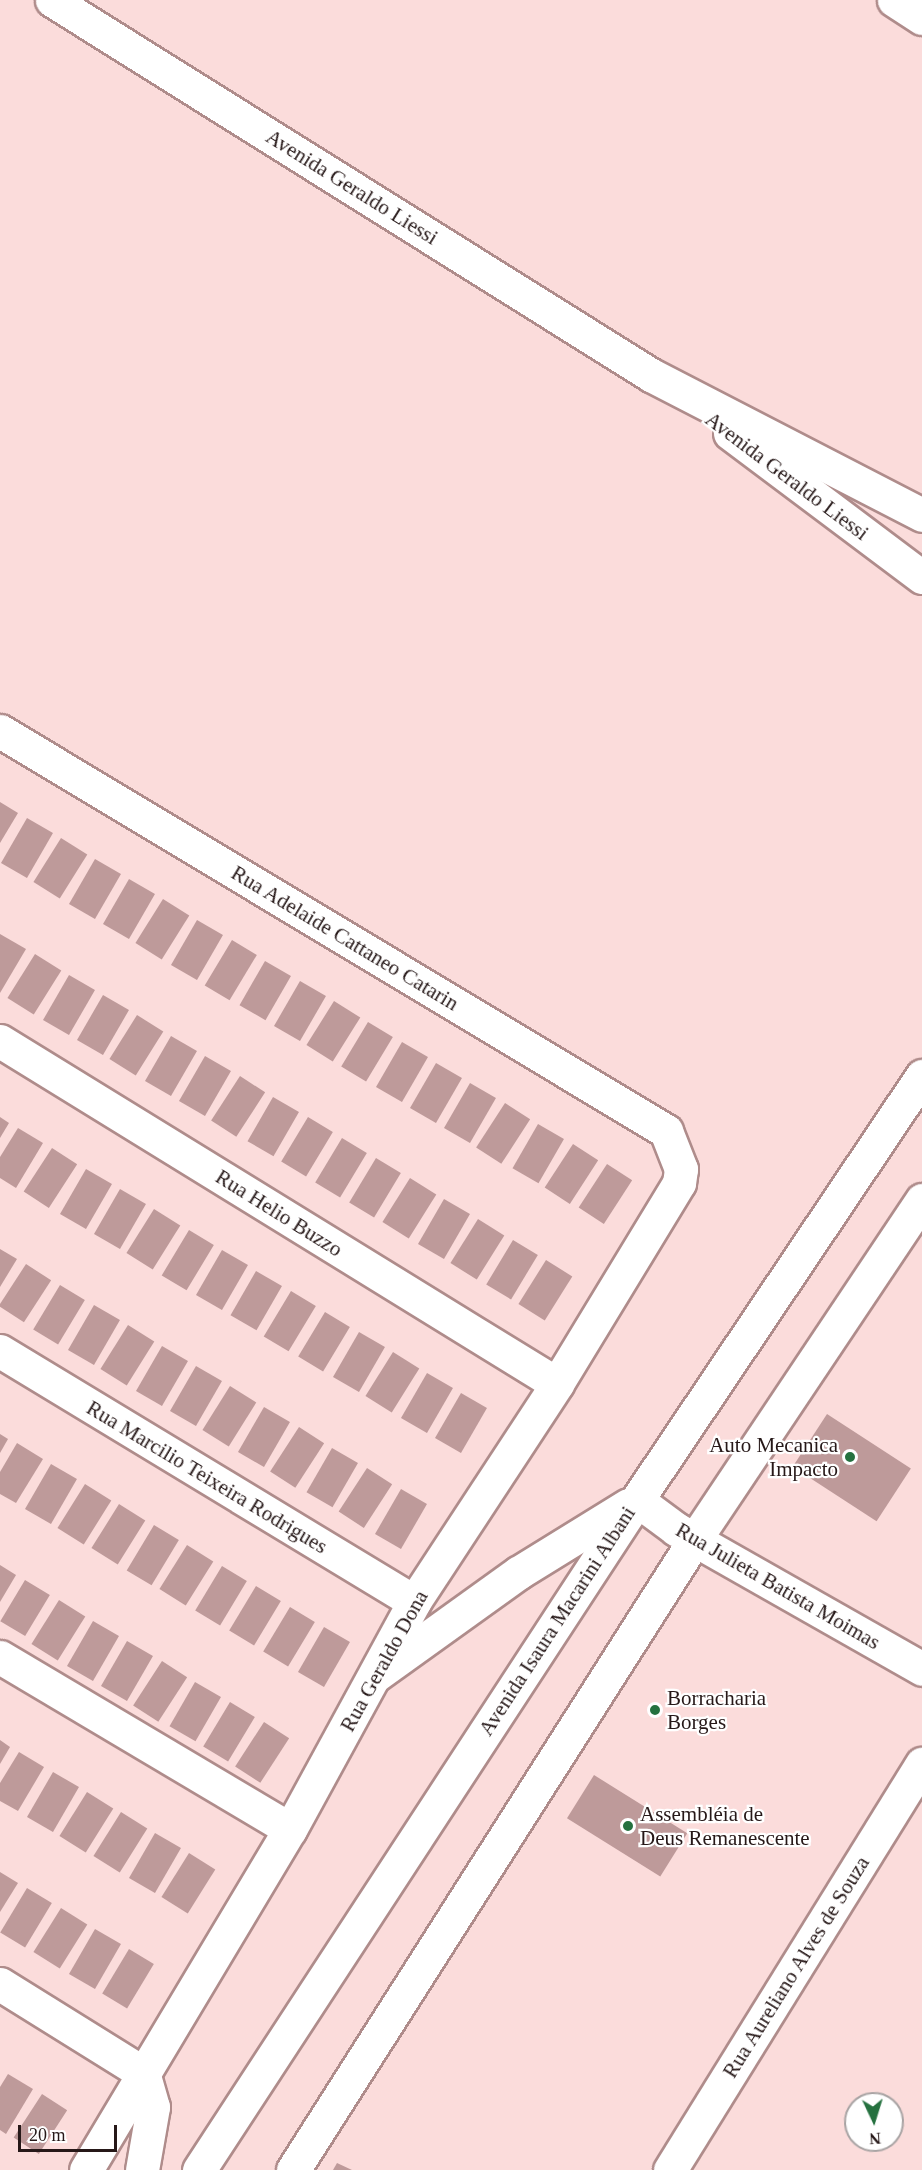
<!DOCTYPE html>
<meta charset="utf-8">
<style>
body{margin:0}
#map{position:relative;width:922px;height:2170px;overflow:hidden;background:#fbdcdb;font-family:Georgia,serif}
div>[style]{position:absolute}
.building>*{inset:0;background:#be9a9a;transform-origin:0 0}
.roads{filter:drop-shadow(2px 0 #af8c8b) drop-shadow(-2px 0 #af8c8b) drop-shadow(0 2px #af8c8b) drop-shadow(0 -2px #af8c8b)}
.minor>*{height:33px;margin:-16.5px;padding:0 16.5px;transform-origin:16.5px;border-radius:16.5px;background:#fff}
.tertiary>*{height:33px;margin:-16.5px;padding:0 16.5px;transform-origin:16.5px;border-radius:16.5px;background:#fff}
.dots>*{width:16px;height:16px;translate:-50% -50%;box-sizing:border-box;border:3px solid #fff;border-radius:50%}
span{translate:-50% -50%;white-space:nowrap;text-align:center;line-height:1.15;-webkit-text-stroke:4.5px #fff;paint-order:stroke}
.street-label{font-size:21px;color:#261818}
.poi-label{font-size:21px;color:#261818}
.right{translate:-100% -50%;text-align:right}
.left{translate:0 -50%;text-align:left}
.north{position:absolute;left:844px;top:2092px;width:60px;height:60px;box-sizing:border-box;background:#fff;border:2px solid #a8a3a3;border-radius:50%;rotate:176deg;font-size:16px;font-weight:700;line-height:24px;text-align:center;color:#261818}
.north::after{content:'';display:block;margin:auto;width:21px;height:27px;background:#25713f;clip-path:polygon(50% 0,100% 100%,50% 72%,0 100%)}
.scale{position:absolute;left:18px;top:2125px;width:99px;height:27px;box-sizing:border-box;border:3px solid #261818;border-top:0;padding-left:8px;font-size:18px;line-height:21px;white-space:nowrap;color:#261818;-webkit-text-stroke:4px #fff;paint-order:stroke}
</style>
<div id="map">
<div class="building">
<i style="clip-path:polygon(0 802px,18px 813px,0 843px)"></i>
<i style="left:27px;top:818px;width:30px;height:52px;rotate:30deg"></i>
<i style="left:61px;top:838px;width:31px;height:52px;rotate:32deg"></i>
<i style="left:95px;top:859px;width:30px;height:52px;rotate:30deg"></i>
<i style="left:129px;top:879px;width:30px;height:52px;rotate:30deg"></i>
<i style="left:163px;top:899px;width:31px;height:52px;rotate:32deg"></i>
<i style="left:197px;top:920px;width:30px;height:52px;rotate:30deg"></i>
<i style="clip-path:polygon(0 934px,26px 949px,0 993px)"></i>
<i style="left:232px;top:940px;width:29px;height:53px;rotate:31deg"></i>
<i style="left:35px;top:954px;width:31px;height:52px;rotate:32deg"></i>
<i style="left:265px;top:961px;width:30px;height:51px;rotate:30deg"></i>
<i style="left:69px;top:975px;width:30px;height:52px;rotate:30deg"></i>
<i style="left:300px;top:981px;width:30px;height:52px;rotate:30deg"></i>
<i style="left:103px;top:995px;width:30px;height:52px;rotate:30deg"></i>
<i style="left:334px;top:1001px;width:31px;height:52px;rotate:32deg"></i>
<i style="left:137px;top:1015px;width:31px;height:52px;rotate:32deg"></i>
<i style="left:368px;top:1022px;width:29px;height:52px;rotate:31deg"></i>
<i style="left:171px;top:1036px;width:30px;height:52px;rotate:30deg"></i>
<i style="left:402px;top:1042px;width:30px;height:52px;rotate:30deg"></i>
<i style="left:205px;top:1056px;width:30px;height:52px;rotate:30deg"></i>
<i style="left:436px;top:1063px;width:30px;height:52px;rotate:30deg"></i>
<i style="left:240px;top:1076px;width:30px;height:53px;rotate:33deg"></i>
<i style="left:470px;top:1083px;width:30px;height:52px;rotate:30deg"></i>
<i style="left:273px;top:1097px;width:30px;height:51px;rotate:30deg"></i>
<i style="left:505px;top:1103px;width:30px;height:53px;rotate:33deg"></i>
<i style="clip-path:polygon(0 1117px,9px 1123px,0 1138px)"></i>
<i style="left:308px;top:1117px;width:29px;height:52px;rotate:31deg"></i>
<i style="left:538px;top:1124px;width:30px;height:51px;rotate:30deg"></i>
<i style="clip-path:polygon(18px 1128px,43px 1143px,16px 1188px,0 1178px,0 1157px)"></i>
<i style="left:342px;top:1138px;width:29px;height:52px;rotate:31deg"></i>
<i style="left:573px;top:1144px;width:30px;height:52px;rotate:33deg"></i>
<i style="left:52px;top:1148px;width:30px;height:52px;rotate:33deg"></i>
<i style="left:376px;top:1158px;width:29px;height:52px;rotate:31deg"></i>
<i style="left:607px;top:1164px;width:30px;height:52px;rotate:33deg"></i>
<i style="left:86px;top:1169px;width:30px;height:52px;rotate:30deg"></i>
<i style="left:410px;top:1178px;width:31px;height:52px;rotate:32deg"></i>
<i style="left:120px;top:1189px;width:30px;height:52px;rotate:30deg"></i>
<i style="left:444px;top:1199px;width:30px;height:52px;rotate:30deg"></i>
<i style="left:154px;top:1209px;width:31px;height:52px;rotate:32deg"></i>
<i style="left:478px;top:1219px;width:31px;height:52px;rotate:32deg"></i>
<i style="left:189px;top:1230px;width:29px;height:53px;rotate:31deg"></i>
<i style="left:513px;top:1240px;width:29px;height:52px;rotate:31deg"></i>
<i style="clip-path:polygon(0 1249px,17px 1259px,0 1287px)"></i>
<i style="left:222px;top:1250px;width:30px;height:52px;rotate:30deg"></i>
<i style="left:546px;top:1260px;width:31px;height:52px;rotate:32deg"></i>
<i style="left:26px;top:1264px;width:30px;height:50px;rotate:33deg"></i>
<i style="left:256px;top:1271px;width:30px;height:51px;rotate:30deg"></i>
<i style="left:60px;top:1285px;width:29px;height:52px;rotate:31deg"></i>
<i style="left:291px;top:1291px;width:29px;height:53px;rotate:31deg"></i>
<i style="left:94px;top:1305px;width:30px;height:52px;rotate:30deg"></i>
<i style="left:325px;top:1312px;width:29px;height:52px;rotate:31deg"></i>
<i style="left:128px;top:1325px;width:31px;height:52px;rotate:32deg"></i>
<i style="left:359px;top:1332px;width:30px;height:52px;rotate:30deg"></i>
<i style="left:162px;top:1346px;width:30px;height:52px;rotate:30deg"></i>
<i style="left:393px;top:1352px;width:31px;height:52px;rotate:32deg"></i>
<i style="left:196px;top:1366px;width:30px;height:52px;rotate:30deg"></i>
<i style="left:427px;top:1373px;width:30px;height:52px;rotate:30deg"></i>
<i style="left:230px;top:1386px;width:31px;height:52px;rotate:32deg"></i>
<i style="left:461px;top:1393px;width:30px;height:52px;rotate:30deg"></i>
<i style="left:264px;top:1407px;width:30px;height:52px;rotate:30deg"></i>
<i style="left:827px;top:1414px;width:100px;height:63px;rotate:33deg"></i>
<i style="left:299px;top:1427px;width:30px;height:53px;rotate:33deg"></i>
<i style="clip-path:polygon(0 1434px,8px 1439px,0 1453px)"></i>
<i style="clip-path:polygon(17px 1443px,43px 1459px,16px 1503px,0 1494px,0 1472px)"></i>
<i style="left:332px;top:1448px;width:30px;height:51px;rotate:30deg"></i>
<i style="left:51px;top:1464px;width:30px;height:52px;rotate:30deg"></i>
<i style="left:367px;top:1468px;width:30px;height:52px;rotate:33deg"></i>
<i style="left:85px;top:1484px;width:31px;height:52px;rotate:32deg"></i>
<i style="left:401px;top:1489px;width:30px;height:52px;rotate:30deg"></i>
<i style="left:119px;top:1504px;width:31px;height:52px;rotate:32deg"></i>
<i style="left:154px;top:1525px;width:29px;height:53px;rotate:31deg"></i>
<i style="left:187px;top:1545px;width:31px;height:52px;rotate:32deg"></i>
<i style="clip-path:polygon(0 1565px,16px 1575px,0 1602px)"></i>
<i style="left:222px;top:1566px;width:29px;height:52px;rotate:31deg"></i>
<i style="left:25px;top:1580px;width:29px;height:48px;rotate:31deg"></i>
<i style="left:256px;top:1586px;width:29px;height:52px;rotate:31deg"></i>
<i style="left:59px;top:1600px;width:31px;height:52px;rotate:32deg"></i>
<i style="left:290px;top:1607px;width:29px;height:52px;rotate:31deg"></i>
<i style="left:93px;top:1621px;width:30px;height:52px;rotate:30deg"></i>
<i style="left:324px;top:1627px;width:30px;height:52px;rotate:30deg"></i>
<i style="left:127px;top:1641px;width:30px;height:52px;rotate:30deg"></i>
<i style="left:162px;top:1661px;width:30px;height:53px;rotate:33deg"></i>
<i style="left:195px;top:1682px;width:30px;height:51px;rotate:30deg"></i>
<i style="left:230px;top:1702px;width:29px;height:52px;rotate:31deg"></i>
<i style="left:264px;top:1722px;width:30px;height:53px;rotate:33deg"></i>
<i style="clip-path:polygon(0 1740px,10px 1747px,0 1764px)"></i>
<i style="clip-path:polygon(19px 1752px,44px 1767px,18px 1811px,0 1801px,0 1783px)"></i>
<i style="left:53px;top:1772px;width:30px;height:52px;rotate:30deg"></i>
<i style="left:594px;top:1775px;width:110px;height:51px;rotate:32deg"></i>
<i style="left:87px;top:1792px;width:31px;height:52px;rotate:32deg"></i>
<i style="left:121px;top:1812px;width:31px;height:52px;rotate:32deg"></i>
<i style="left:155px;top:1833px;width:30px;height:52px;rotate:30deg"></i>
<i style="left:189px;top:1853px;width:31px;height:52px;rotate:32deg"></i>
<i style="clip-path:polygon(0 1872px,18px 1883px,0 1912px)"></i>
<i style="left:27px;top:1888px;width:29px;height:52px;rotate:31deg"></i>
<i style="left:61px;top:1908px;width:31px;height:52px;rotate:32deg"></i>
<i style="left:95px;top:1929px;width:30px;height:52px;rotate:30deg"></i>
<i style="left:129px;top:1949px;width:29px;height:52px;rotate:31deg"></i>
<i style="clip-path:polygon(8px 2074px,33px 2089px,6px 2134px,0 2130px,0 2087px)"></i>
<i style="left:42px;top:2094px;width:30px;height:52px;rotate:33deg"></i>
<i style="clip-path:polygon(337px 2163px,352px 2170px,333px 2170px)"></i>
</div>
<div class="roads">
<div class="minor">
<i style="left:52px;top:0;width:707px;rotate:32.05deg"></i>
<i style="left:651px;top:375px;width:305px;rotate:27.3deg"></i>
<i style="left:894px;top:0;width:33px;rotate:33deg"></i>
<i style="left:730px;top:433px;width:240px;rotate:36.9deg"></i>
<i style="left:0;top:731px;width:777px;rotate:30.99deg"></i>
<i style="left:666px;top:1131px;width:41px;rotate:68.5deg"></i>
<i style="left:681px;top:1169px;width:14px;rotate:98deg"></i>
<i style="left:679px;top:1183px;width:235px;rotate:121.3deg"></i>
<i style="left:557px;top:1384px;width:261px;rotate:123.3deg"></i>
<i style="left:414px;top:1602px;width:259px;rotate:118.6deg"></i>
<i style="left:290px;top:1829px;width:397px;rotate:120.9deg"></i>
<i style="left:0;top:1041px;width:654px;rotate:31.62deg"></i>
<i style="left:0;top:1351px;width:484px;rotate:31.2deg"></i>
<i style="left:637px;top:1500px;width:49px;rotate:36.6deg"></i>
<i style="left:676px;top:1529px;width:283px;rotate:29.6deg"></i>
<i style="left:0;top:1657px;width:337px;rotate:30.7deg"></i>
<i style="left:0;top:1984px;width:168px;rotate:31.9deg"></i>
<i style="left:670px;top:2170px;width:478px;rotate:-58.2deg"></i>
</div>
<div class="tertiary">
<i style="left:376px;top:1675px;width:175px;rotate:-35.7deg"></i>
<i style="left:518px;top:1573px;width:129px;rotate:-31.7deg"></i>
<i style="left:142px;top:2170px;width:64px;rotate:-80.1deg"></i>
<i style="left:153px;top:2107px;width:35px;rotate:-106deg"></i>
<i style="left:199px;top:2170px;width:800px;rotate:-56.83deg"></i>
<i style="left:637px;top:1500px;width:511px;rotate:-56.09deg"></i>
<i style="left:293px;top:2170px;width:748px;rotate:-57.5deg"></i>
<i style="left:695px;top:1539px;width:408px;rotate:-56.2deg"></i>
</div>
</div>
<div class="dots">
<i style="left:850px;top:1457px;background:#25713f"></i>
<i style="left:655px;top:1710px;background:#25713f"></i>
<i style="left:628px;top:1826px;background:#25713f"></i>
</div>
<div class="street-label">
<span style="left:352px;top:187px;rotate:32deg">Avenida Geraldo Liessi</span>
<span style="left:787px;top:476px;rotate:37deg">Avenida Geraldo Liessi</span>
<span style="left:345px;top:938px;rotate:31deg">Rua Adelaide Cattaneo Catarin</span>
<span style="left:279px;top:1213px;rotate:32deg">Rua Helio Buzzo</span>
<span style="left:207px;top:1477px;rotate:31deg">Rua Marcilio Teixeira Rodrigues</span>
<span style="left:778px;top:1586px;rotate:30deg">Rua Julieta Batista Moimas</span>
<span style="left:557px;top:1621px;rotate:-57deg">Avenida Isaura Macarini Albani</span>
<span style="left:384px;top:1661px;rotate:-61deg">Rua Geraldo Dona</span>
<span style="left:796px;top:1967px;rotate:-58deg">Rua Aureliano Alves de Souza</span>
</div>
<div class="poi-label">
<span class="right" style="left:838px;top:1457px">Auto Mecanica<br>Impacto</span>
<span class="left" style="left:667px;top:1710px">Borracharia<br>Borges</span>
<span class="left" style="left:640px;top:1826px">Assembléia de<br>Deus Remanescente</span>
</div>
<div class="north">N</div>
<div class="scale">20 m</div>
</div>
